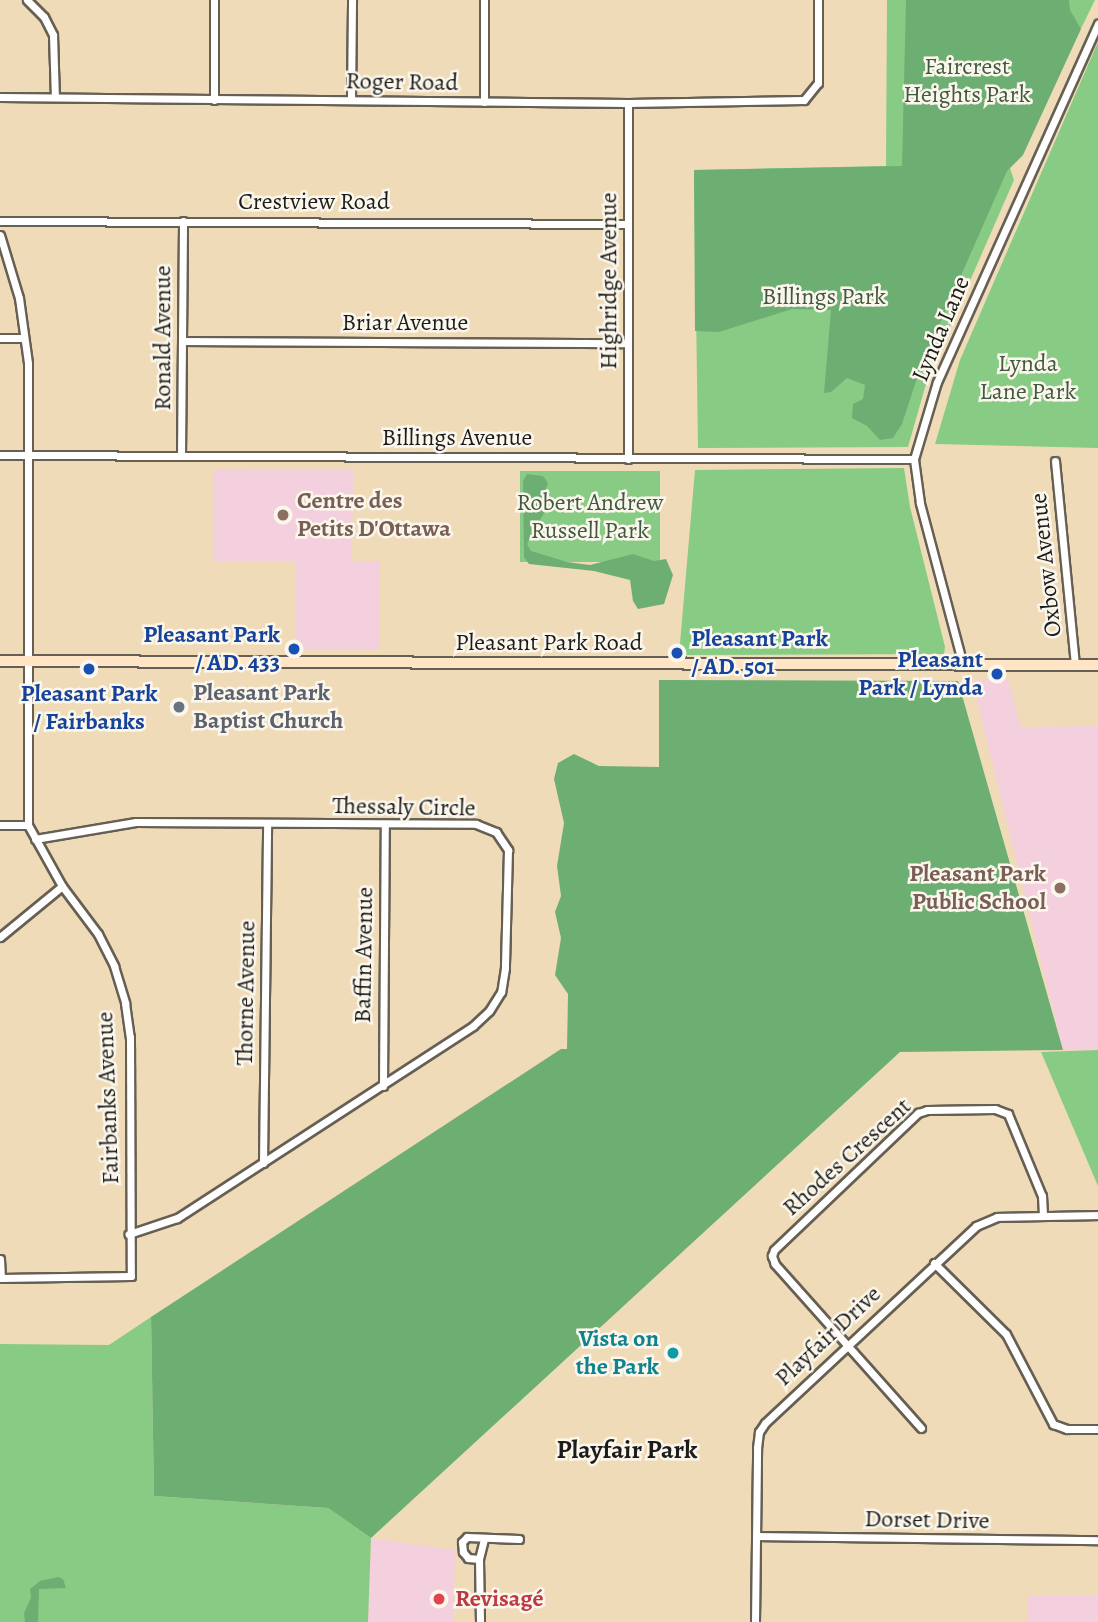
<!DOCTYPE html>
<meta charset="utf-8">
<style>
body{margin:0}
#map{position:relative;width:1098px;height:1622px;overflow:hidden;background:#f0dbb9;font-family:Alegreya,serif}
div>[style]{position:absolute}
.built>*{inset:0;background:#f4cfde;transform-origin:0 0}
.green>*{inset:0;background:#87cb84;transform-origin:0 0}
.forest>*{inset:0;background:#6daf72}
.roads{filter:drop-shadow(2px 0 #665f53) drop-shadow(-2px 0 #665f53) drop-shadow(0 2px #665f53) drop-shadow(0 -2px #665f53)}
.street>*{height:7px;margin:-3.5px;padding:0 3.5px;transform-origin:3.5px;border-radius:3.5px;background:#fff}
.secondary>*{height:10px;margin:-5px;padding:0 5px;transform-origin:5px;border-radius:5px;background:#ffe4c6}
.dots>*{width:19px;height:19px;translate:-50% -50%;box-sizing:border-box;border:4px solid #fbf7ec;border-radius:50%}
span{translate:-50% -50%;white-space:nowrap;text-align:center;line-height:1.15;-webkit-text-stroke:5px #fbf7ec;paint-order:stroke}
.park-label{font-size:24px;color:#415940}
.street-label{font-size:24px;color:#1c1c1c}
.education-label{font-size:24px;color:#785e54;font-weight:700}
.left{translate:0 -50%;text-align:left}
.right{translate:-100% -50%;text-align:right}
.transit-label{font-size:24px;color:#164399;font-weight:700}
.worship-label{font-size:24px;color:#5b616d;font-weight:700}
.culture-label{font-size:24px;color:#0d838f;font-weight:700}
.health-label{font-size:24px;color:#be3a42;font-weight:700}
.neighbourhood-label{font-size:26px;color:#1c1c1c;font-weight:700}
</style>
<div id="map">
<div class="built">
<i style="clip-path:polygon(213px 469px,353px 470px,352px 561px,380px 561px,380px 650px,296px 650px,296px 561px,213px 561px)"></i>
<i style="clip-path:polygon(1008px 679px,1021px 727px,1098px 726px,1098px 1050px,1063px 1050px,972px 680px)"></i>
<i style="clip-path:polygon(371px 1538px,455px 1550px,453px 1622px,368px 1622px)"></i>
<i style="left:1027px;top:1596px;width:71px;height:26px"></i>
</div>
<div class="green">
<i style="clip-path:polygon(887px 0,1095px 0,1017px 159px,1009px 165px,1014px 180px,928px 377px,908px 447px,698px 448px,694px 170px,886px 166px)"></i>
<i style="clip-path:polygon(1098px 42px,1098px 448px,935px 444px,960px 360px)"></i>
<i style="clip-path:polygon(904px 468px,910px 507px,945px 647px,944px 654px,679px 655px,695px 470px)"></i>
<i style="left:520px;top:471px;width:140px;height:91px"></i>
<i style="clip-path:polygon(1098px 1050px,1098px 1186px,1041px 1052px)"></i>
<i style="clip-path:polygon(151px 1317px,154px 1496px,328px 1508px,371px 1538px,368px 1622px,0 1622px,0 1344px,109px 1345px)"></i>
</div>
<div class="forest">
<i style="clip-path:polygon(906px 0,1069px 0,1070px 10px,1081px 29px,1023px 155px,1007px 171px,920px 369px,902px 424px,893px 438px,880px 440px,867px 426px,852px 418px,853px 404px,863px 399px,865px 385px,847px 378px,831px 392px,824px 393px,831px 310px,792px 309px,719px 332px,695px 331px,694px 170px,902px 166px)"></i>
<i style="clip-path:polygon(527px 474px,543px 476px,548px 483px,543px 497px,546px 509px,527px 544px,531px 551px,567px 562px,590px 565px,633px 554px,654px 561px,666px 559px,673px 575px,664px 604px,638px 609px,633px 601px,630px 580px,594px 571px,529px 564px,524px 557px,523px 481px)"></i>
<i style="clip-path:polygon(659px 680px,958px 681px,1063px 1050px,900px 1052px,371px 1538px,328px 1508px,154px 1496px,151px 1317px,561px 1049px,567px 1049px,568px 994px,555px 975px,561px 938px,555px 912px,561px 896px,557px 866px,564px 823px,554px 779px,558px 763px,574px 754px,599px 766px,659px 767px)"></i>
<i style="clip-path:polygon(58px 1577px,63px 1579px,66px 1588px,39px 1589px,38px 1622px,25px 1622px,24px 1613px,31px 1598px,30px 1589px,40px 1581px)"></i>
</div>
<div class="roads">
<div class="street">
<i style="left:27px;top:0;width:24px;rotate:45deg"></i>
<i style="left:44px;top:17px;width:20px;rotate:63deg"></i>
<i style="left:53px;top:35px;width:62px;rotate:88.2deg"></i>
<i style="left:0;top:97px;width:628px;rotate:0.55deg"></i>
<i style="left:628px;top:103px;width:176px;rotate:-1deg"></i>
<i style="left:804px;top:100px;width:22px;rotate:-51deg"></i>
<i style="left:818px;top:83px;width:83px;rotate:-90deg"></i>
<i style="left:214px;top:100px;width:100px;rotate:-90deg"></i>
<i style="left:351px;top:100px;width:100px;rotate:-89.4deg"></i>
<i style="left:484px;top:102px;width:102px;rotate:-90deg"></i>
<i style="left:628px;top:103px;width:356px;rotate:90deg"></i>
<i style="left:0;top:221px;width:628px;rotate:0.27deg"></i>
<i style="left:0;top:235px;width:66px;rotate:73.2deg"></i>
<i style="left:19px;top:298px;width:66px;rotate:82.1deg"></i>
<i style="left:28px;top:363px;width:462px;rotate:90deg"></i>
<i style="left:28px;top:825px;width:70px;rotate:60.9deg"></i>
<i style="left:62px;top:886px;width:60px;rotate:53.1deg"></i>
<i style="left:98px;top:934px;width:36px;rotate:63deg"></i>
<i style="left:114px;top:966px;width:39px;rotate:73deg"></i>
<i style="left:125px;top:1003px;width:34px;rotate:82deg"></i>
<i style="left:130px;top:1037px;width:239px;rotate:89.8deg"></i>
<i style="left:131px;top:1276px;width:131px;rotate:179.1deg"></i>
<i style="left:0;top:338px;width:24px"></i>
<i style="left:182px;top:341px;width:446px;rotate:0.3deg"></i>
<i style="left:0;top:455px;width:914px;rotate:0.25deg"></i>
<i style="left:181px;top:455px;width:234px;rotate:-89.5deg"></i>
<i style="left:1055px;top:461px;width:205px;rotate:84.4deg"></i>
<i style="left:963px;top:665px;width:168px;rotate:-104.9deg"></i>
<i style="left:920px;top:503px;width:44px;rotate:-97.8deg"></i>
<i style="left:914px;top:459px;width:80px;rotate:-73.4deg"></i>
<i style="left:937px;top:382px;width:393px;rotate:-65.8deg"></i>
<i style="left:0;top:825px;width:28px"></i>
<i style="left:35px;top:839px;width:102px;rotate:-9.6deg"></i>
<i style="left:136px;top:822px;width:340px;rotate:0.3deg"></i>
<i style="left:476px;top:824px;width:22px;rotate:22deg"></i>
<i style="left:496px;top:832px;width:22px;rotate:56deg"></i>
<i style="left:508px;top:850px;width:118px;rotate:91.5deg"></i>
<i style="left:505px;top:968px;width:24px;rotate:99deg"></i>
<i style="left:501px;top:992px;width:22px;rotate:122deg"></i>
<i style="left:489px;top:1011px;width:22px;rotate:137deg"></i>
<i style="left:473px;top:1026px;width:353px;rotate:147deg"></i>
<i style="left:177px;top:1218px;width:51px;rotate:161.6deg"></i>
<i style="left:0;top:937px;width:80px;rotate:-39.4deg"></i>
<i style="left:383px;top:1086px;width:262px;rotate:-89.6deg"></i>
<i style="left:263px;top:1163px;width:338px;rotate:-89.3deg"></i>
<i style="left:0;top:1259px;width:19px;rotate:87deg"></i>
<i style="left:934px;top:1263px;width:101px;rotate:44.6deg"></i>
<i style="left:1006px;top:1334px;width:102px;rotate:62.4deg"></i>
<i style="left:1053px;top:1424px;width:15px;rotate:20deg"></i>
<i style="left:1067px;top:1429px;width:31px"></i>
<i style="left:921px;top:1428px;width:220px;rotate:-131.7deg"></i>
<i style="left:775px;top:1264px;width:9px;rotate:-111deg"></i>
<i style="left:772px;top:1256px;width:6px;rotate:-72deg"></i>
<i style="left:774px;top:1250px;width:199px;rotate:-43.6deg"></i>
<i style="left:918px;top:1113px;width:9px;rotate:-18deg"></i>
<i style="left:927px;top:1110px;width:68px;rotate:-0.8deg"></i>
<i style="left:995px;top:1109px;width:14px;rotate:21deg"></i>
<i style="left:1008px;top:1114px;width:89px;rotate:67.5deg"></i>
<i style="left:1042px;top:1196px;width:19px;rotate:87deg"></i>
<i style="left:756px;top:1536px;width:342px;rotate:0.7deg"></i>
<i style="left:479px;top:1559px;width:11px;rotate:-175deg"></i>
<i style="left:468px;top:1558px;width:8px;rotate:-130deg"></i>
<i style="left:463px;top:1552px;width:10px;rotate:-96deg"></i>
<i style="left:462px;top:1542px;width:7px;rotate:-45deg"></i>
<i style="left:467px;top:1537px;width:52px;rotate:2.2deg"></i>
<i style="left:480px;top:1622px;width:63px;rotate:-90.9deg"></i>
<i style="left:479px;top:1559px;width:21px;rotate:-76deg"></i>
<i style="left:755px;top:1622px;width:174px;rotate:-89.3deg"></i>
<i style="left:757px;top:1448px;width:16px;rotate:-83deg"></i>
<i style="left:759px;top:1432px;width:11px;rotate:-56deg"></i>
<i style="left:765px;top:1423px;width:289px;rotate:-43deg"></i>
<i style="left:976px;top:1226px;width:23px;rotate:-23deg"></i>
<i style="left:997px;top:1217px;width:101px;rotate:-1.1deg"></i>
</div>
<div class="secondary">
<i style="left:0;top:661px;width:1098px;rotate:0.21deg"></i>
</div>
</div>
<div class="dots">
<i style="left:283px;top:515px;background:#8d6e63"></i>
<i style="left:294px;top:649px;background:#1a4fb4"></i>
<i style="left:677px;top:653px;background:#1a4fb4"></i>
<i style="left:89px;top:669px;background:#1a4fb4"></i>
<i style="left:997px;top:674px;background:#1a4fb4"></i>
<i style="left:179px;top:707px;background:#6b7280"></i>
<i style="left:1060px;top:888px;background:#8d6e63"></i>
<i style="left:673px;top:1353px;background:#0f9aa8"></i>
<i style="left:439px;top:1599px;background:#e0444e"></i>
</div>
<div class="park-label">
<span style="left:967px;top:81px">Faircrest<br>Heights Park</span>
<span style="left:824px;top:297px">Billings Park</span>
<span style="left:1028px;top:378px">Lynda<br>Lane Park</span>
<span style="left:590px;top:517px">Robert Andrew<br>Russell Park</span>
</div>
<div class="street-label">
<span style="left:402px;top:82px;rotate:1deg">Roger Road</span>
<span style="left:314px;top:202px">Crestview Road</span>
<span style="left:609px;top:281px;rotate:-90deg">Highridge Avenue</span>
<span style="left:405px;top:323px">Briar Avenue</span>
<span style="left:941px;top:329px;rotate:-67deg">Lynda Lane</span>
<span style="left:163px;top:338px;rotate:-90deg">Ronald Avenue</span>
<span style="left:457px;top:438px">Billings Avenue</span>
<span style="left:1046px;top:565px;rotate:-96deg">Oxbow Avenue</span>
<span style="left:549px;top:643px">Pleasant Park Road</span>
<span style="left:404px;top:807px;rotate:1deg">Thessaly Circle</span>
<span style="left:364px;top:955px;rotate:-89deg">Baffin Avenue</span>
<span style="left:246px;top:993px;rotate:-89deg">Thorne Avenue</span>
<span style="left:108px;top:1098px;rotate:-92deg">Fairbanks Avenue</span>
<span style="left:847px;top:1157px;rotate:-42deg">Rhodes Crescent</span>
<span style="left:828px;top:1336px;rotate:-43deg">Playfair Drive</span>
<span style="left:927px;top:1520px;rotate:1deg">Dorset Drive</span>
</div>
<div class="education-label">
<span class="left" style="left:297px;top:515px">Centre des<br>Petits D'Ottawa</span>
<span class="right" style="left:1046px;top:888px">Pleasant Park<br>Public School</span>
</div>
<div class="transit-label">
<span class="right" style="left:280px;top:649px">Pleasant Park<br>/ AD. 433</span>
<span class="left" style="left:691px;top:653px">Pleasant Park<br>/ AD. 501</span>
<span class="right" style="left:983px;top:674px">Pleasant<br>Park / Lynda</span>
<span style="left:89px;top:708px">Pleasant Park<br>/ Fairbanks</span>
</div>
<div class="worship-label">
<span class="left" style="left:193px;top:707px">Pleasant Park<br>Baptist Church</span>
</div>
<div class="culture-label">
<span class="right" style="left:659px;top:1353px">Vista on<br>the Park</span>
</div>
<div class="health-label">
<span class="left" style="left:455px;top:1599px">Revisagé</span>
</div>
<div class="neighbourhood-label">
<span style="left:627px;top:1450px">Playfair Park</span>
</div>
</div>
